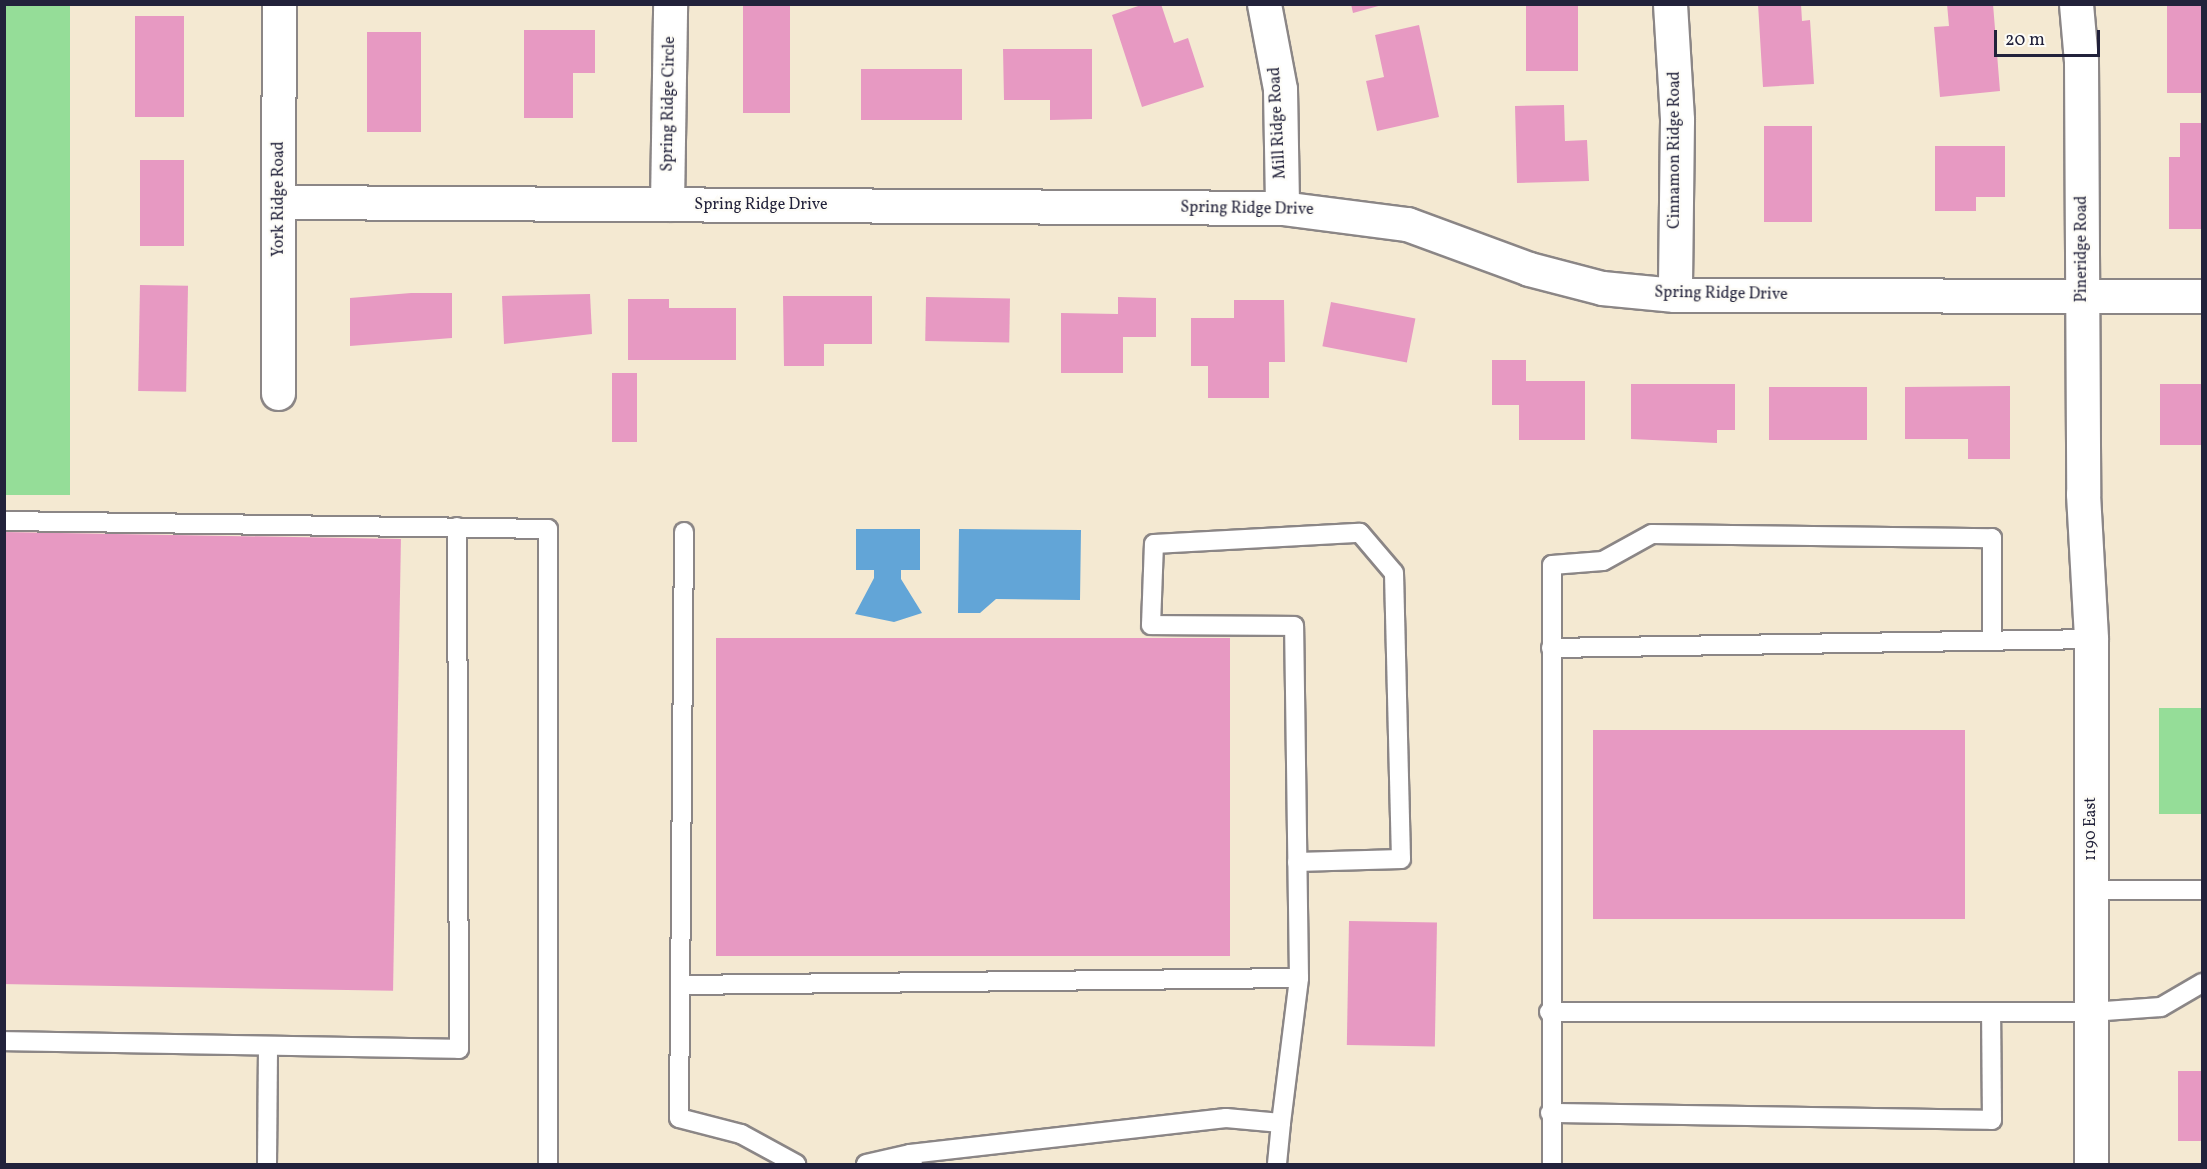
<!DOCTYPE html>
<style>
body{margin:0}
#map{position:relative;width:2207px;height:1169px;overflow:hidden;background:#f4e9d2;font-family:Vollkorn,serif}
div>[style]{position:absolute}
.green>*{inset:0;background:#95dd98;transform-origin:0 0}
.water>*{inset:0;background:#62a5d7}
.building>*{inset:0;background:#e799c2;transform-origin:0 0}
.roads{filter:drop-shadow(2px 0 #8b8686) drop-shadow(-2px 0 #8b8686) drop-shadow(0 2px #8b8686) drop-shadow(0 -2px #8b8686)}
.service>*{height:18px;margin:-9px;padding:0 9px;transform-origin:9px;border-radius:9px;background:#fff}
.minor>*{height:33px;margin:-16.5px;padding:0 16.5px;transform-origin:16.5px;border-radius:16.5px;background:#fff}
span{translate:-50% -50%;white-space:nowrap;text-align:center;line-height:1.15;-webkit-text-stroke:4.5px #fdfcf7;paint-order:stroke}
.street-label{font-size:16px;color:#22223b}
.frame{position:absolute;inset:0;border:6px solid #22223b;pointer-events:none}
.scale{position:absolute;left:1994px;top:30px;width:106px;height:27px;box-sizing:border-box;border:3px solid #22223b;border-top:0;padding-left:8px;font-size:18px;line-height:21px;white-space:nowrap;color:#22223b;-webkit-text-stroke:4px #fdfcf7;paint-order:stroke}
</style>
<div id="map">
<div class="green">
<i style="left:4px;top:5px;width:66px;height:490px"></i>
<i style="left:2159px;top:708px;width:43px;height:106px"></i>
</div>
<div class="water">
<i style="clip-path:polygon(856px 529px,920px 529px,920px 570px,901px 570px,901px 579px,922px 613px,894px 622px,855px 614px,874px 578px,874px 570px,856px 570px)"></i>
<i style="clip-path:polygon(959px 529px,1081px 530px,1080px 600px,996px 599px,980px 613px,958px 613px)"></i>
</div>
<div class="building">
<i style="clip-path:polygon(1144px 4px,1161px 4px,1174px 43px,1188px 38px,1204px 87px,1142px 107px,1112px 15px)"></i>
<i style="clip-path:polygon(1351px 4px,1382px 4px,1382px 5px,1353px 13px)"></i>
<i style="left:1526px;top:4px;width:52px;height:67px"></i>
<i style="clip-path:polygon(1758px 4px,1801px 4px,1802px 21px,1810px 20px,1814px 84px,1763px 87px)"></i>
<i style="clip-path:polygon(1947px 4px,1993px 4px,2000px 91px,1940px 97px,1934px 27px,1949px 26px)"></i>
<i style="left:2167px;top:4px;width:35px;height:89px"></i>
<i style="left:743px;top:5px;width:47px;height:108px"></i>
<i style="left:135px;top:16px;width:49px;height:101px"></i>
<i style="clip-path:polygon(1419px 25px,1439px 117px,1377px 131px,1366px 81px,1384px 77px,1375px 35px)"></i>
<i style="clip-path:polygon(524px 30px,595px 30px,595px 73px,573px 73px,573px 118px,524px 118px)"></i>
<i style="left:367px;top:32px;width:54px;height:100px"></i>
<i style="clip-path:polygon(1003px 49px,1092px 49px,1092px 119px,1050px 120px,1050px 100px,1004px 100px)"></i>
<i style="left:861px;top:69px;width:101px;height:51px"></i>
<i style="clip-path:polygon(1564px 105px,1565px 141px,1587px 140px,1589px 181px,1517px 183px,1515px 106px)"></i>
<i style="clip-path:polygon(2180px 123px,2202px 123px,2202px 229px,2169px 229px,2169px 157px,2180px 157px)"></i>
<i style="left:1764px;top:126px;width:48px;height:96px"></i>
<i style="clip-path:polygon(1935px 146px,2005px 146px,2005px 197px,1976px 197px,1976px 211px,1935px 211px)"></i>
<i style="left:140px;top:160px;width:44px;height:86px"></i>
<i style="left:140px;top:285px;width:48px;height:106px;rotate:1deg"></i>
<i style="clip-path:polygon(411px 293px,452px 293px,452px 338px,350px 346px,350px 298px)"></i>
<i style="clip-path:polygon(590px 294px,592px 334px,504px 344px,502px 296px)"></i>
<i style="clip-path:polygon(783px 296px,872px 296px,872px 344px,824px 344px,824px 366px,784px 366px)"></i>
<i style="left:926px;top:297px;width:84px;height:44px;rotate:1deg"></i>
<i style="clip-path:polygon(1118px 297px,1156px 298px,1156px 337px,1123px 337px,1123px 373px,1061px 373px,1061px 313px,1118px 314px)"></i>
<i style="clip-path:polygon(628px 299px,669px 299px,669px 308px,736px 308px,736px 360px,628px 360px)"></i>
<i style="clip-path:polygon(1234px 300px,1284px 300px,1285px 362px,1269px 362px,1269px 398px,1208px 398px,1208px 366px,1191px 366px,1191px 318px,1234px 318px)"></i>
<i style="left:1331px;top:302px;width:86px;height:45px;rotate:11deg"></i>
<i style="clip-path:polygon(1492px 360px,1526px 360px,1526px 381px,1585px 381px,1585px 440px,1519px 440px,1519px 405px,1492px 405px)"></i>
<i style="left:612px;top:373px;width:25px;height:69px"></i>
<i style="clip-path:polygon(1631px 384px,1735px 384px,1735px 430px,1717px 430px,1717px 443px,1631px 439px)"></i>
<i style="left:2202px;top:384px;width:61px;height:42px;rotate:90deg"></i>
<i style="clip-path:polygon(2010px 386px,2010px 459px,1968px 459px,1968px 439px,1905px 439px,1905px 387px)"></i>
<i style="left:1769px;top:387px;width:98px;height:53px"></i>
<i style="left:4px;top:532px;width:397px;height:452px;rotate:1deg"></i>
<i style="left:716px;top:638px;width:514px;height:318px"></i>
<i style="left:1965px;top:730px;width:189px;height:372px;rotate:90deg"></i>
<i style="left:1349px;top:921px;width:88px;height:124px;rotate:1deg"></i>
<i style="left:2178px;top:1071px;width:24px;height:70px"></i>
</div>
<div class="roads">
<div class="service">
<i style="left:4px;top:521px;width:544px;rotate:0.84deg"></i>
<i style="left:548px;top:529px;width:635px;rotate:90deg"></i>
<i style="left:684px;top:532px;width:586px;rotate:90.49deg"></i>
<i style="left:679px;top:1118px;width:64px;rotate:14.5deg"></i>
<i style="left:741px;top:1134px;width:63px;rotate:28.6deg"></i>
<i style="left:1551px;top:648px;width:540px;rotate:-0.95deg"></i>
<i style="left:2091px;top:890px;width:111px"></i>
<i style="left:680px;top:985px;width:619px;rotate:-0.65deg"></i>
<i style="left:1299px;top:978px;width:352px;rotate:-90.8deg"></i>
<i style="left:1294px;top:626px;width:143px;rotate:-179.6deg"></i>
<i style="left:1151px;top:625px;width:81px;rotate:-87.9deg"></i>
<i style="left:1154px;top:544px;width:206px;rotate:-3.1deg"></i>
<i style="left:1360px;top:533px;width:52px;rotate:49.6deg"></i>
<i style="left:1394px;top:573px;width:286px;rotate:88.6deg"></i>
<i style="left:1401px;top:859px;width:104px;rotate:178.3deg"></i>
<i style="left:1549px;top:1012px;width:542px"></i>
<i style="left:2091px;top:1012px;width:70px;rotate:-4.1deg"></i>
<i style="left:2161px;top:1007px;width:48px;rotate:-30.3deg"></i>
<i style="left:4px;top:1041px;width:455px;rotate:1deg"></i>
<i style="left:459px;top:1049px;width:522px;rotate:-90.22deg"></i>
<i style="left:1550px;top:1113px;width:442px;rotate:0.9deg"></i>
<i style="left:1992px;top:1120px;width:105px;rotate:-90.5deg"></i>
<i style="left:1281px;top:1123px;width:146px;rotate:-82.9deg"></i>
<i style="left:910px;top:1154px;width:318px;rotate:-6.5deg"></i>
<i style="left:1226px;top:1118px;width:55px;rotate:5.2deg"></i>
<i style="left:1281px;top:1123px;width:41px;rotate:95.6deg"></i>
<i style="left:267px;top:1164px;width:118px;rotate:-89.5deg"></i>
<i style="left:866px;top:1164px;width:45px;rotate:-12.8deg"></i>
<i style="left:910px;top:1154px;width:10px;rotate:73deg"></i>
<i style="left:1552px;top:1164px;width:599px;rotate:-90deg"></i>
<i style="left:1552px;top:565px;width:51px;rotate:-4.5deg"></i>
<i style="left:1603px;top:561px;width:56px;rotate:-28.9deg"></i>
<i style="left:1652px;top:534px;width:340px;rotate:0.7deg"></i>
<i style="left:1992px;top:538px;width:103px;rotate:90deg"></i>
</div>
<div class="minor">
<i style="left:1264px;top:4px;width:86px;rotate:79.3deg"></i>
<i style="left:1280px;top:89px;width:119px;rotate:89deg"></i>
<i style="left:1670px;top:4px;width:116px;rotate:86.5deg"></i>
<i style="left:1677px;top:120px;width:175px;rotate:90.7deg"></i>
<i style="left:2076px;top:4px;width:57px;rotate:85deg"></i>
<i style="left:2081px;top:61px;width:433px;rotate:89.7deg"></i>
<i style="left:2083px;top:494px;width:145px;rotate:86.8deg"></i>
<i style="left:2091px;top:639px;width:525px;rotate:90deg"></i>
<i style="left:280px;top:202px;width:1002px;rotate:0.34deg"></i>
<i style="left:1282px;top:208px;width:126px;rotate:7.3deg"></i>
<i style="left:1407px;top:224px;width:130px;rotate:20.2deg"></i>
<i style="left:1529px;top:269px;width:75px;rotate:14.6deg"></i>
<i style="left:1602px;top:288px;width:73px;rotate:5.5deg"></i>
<i style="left:1675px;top:295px;width:527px;rotate:0.11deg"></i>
<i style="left:667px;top:204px;width:200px;rotate:-89.1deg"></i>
<i style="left:278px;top:393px;width:389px;rotate:-89.9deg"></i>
</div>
</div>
<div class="street-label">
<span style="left:669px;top:104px;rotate:-89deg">Spring Ridge Circle</span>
<span style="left:1278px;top:123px;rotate:-93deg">Mill Ridge Road</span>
<span style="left:1675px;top:150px;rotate:-90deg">Cinnamon Ridge Road</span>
<span style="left:279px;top:199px;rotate:-90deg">York Ridge Road</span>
<span style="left:761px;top:205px">Spring Ridge Drive</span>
<span style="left:1247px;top:209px;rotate:1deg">Spring Ridge Drive</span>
<span style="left:2082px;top:249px;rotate:-90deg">Pineridge Road</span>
<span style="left:1721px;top:294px;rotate:1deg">Spring Ridge Drive</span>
<span style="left:2091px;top:829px;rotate:-90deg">1190 East</span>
</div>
<div class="frame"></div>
<div class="scale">20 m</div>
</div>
